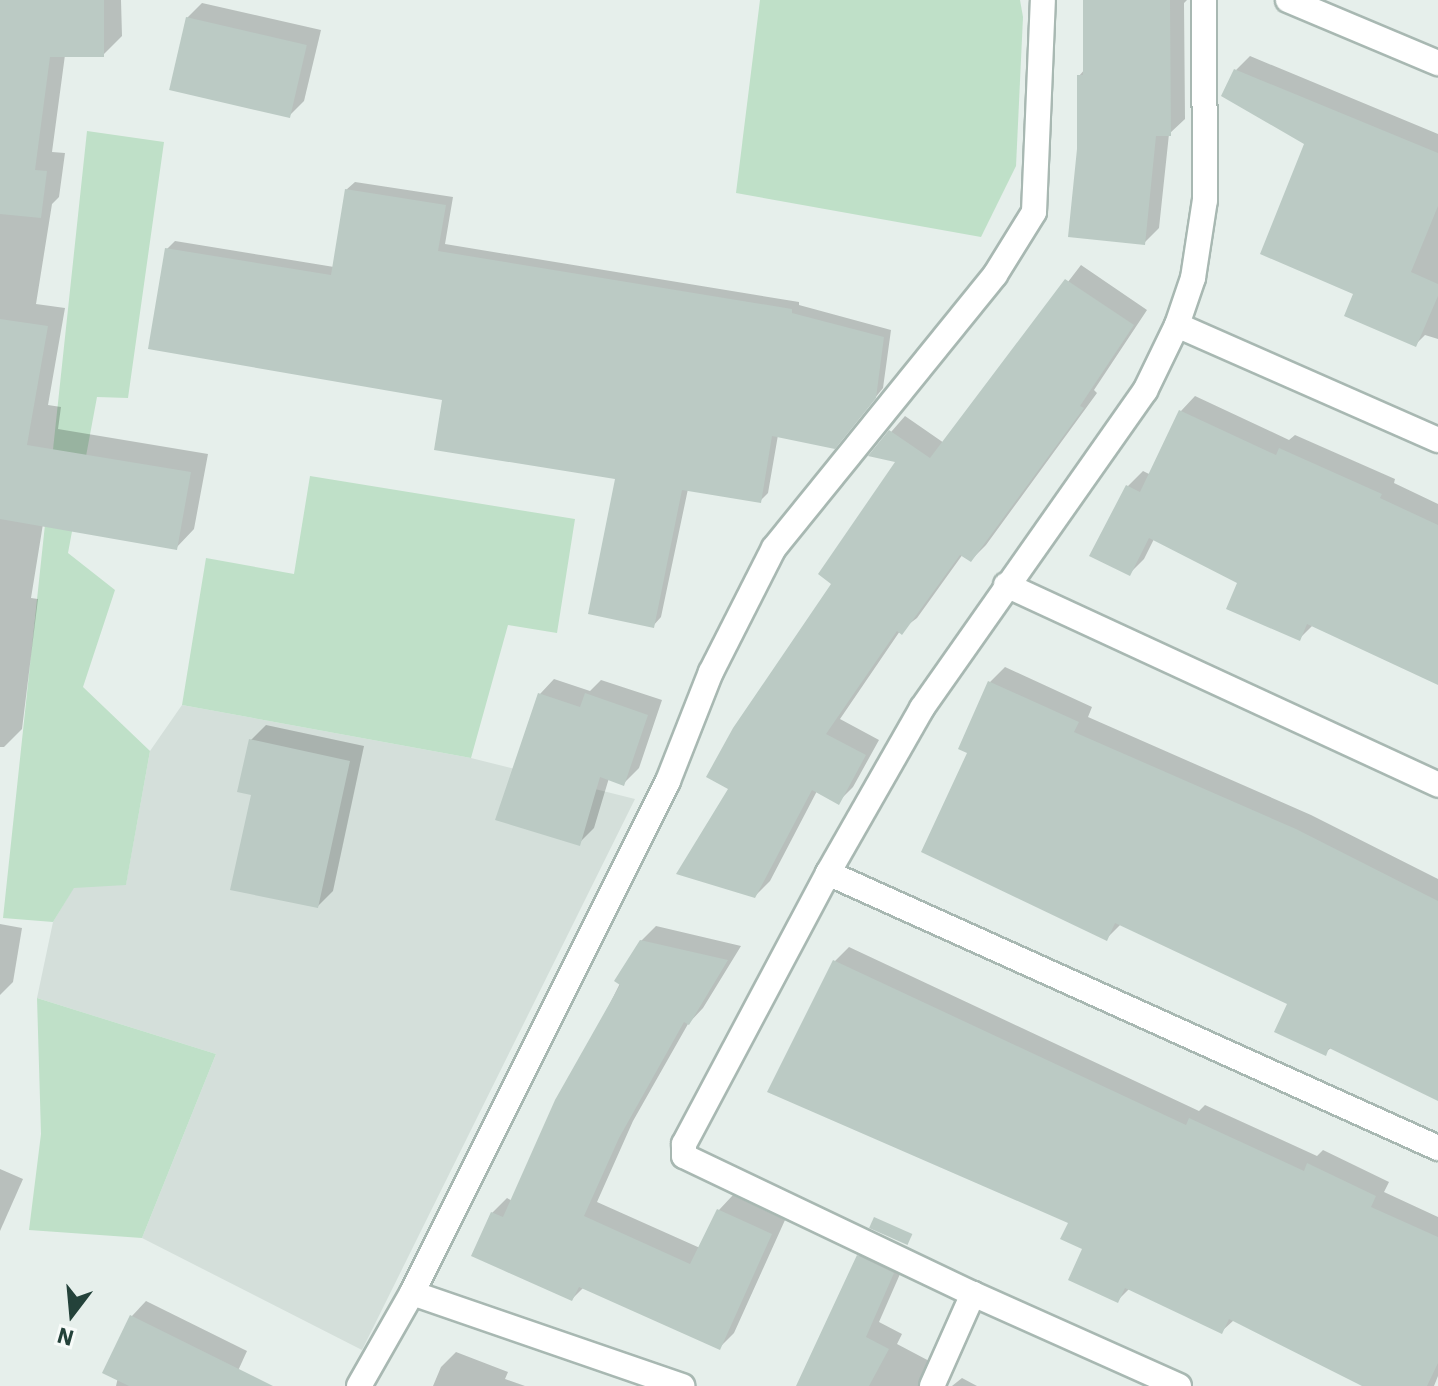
<!DOCTYPE html>
<style>
body{margin:0}
#map{position:relative;width:1438px;height:1386px;overflow:hidden;background:#e6efeb;font-family:"IBM Plex Sans",sans-serif}
div>[style]{position:absolute}
.built>*{inset:0;background:#d4dfda}
.green>*{inset:0;background:#bfe0c8}
.shadow>*{inset:0;background:#0003}
.building>*{inset:0;background:#bbcac4;transform-origin:0 0}
.roads{filter:drop-shadow(2px 0 #a8b8b2) drop-shadow(-2px 0 #a8b8b2) drop-shadow(0 2px #a8b8b2) drop-shadow(0 -2px #a8b8b2)}
.street>*{height:24px;margin:-12px;padding:0 12px;transform-origin:12px;border-radius:12px;background:#fff}
span{translate:-50% -50%;white-space:nowrap;text-align:center;line-height:1.15;-webkit-text-stroke:6px #f7fbf9;paint-order:stroke}
.north{position:absolute;left:32px;top:1274px;width:80px;height:80px;-webkit-text-stroke:6px #f7fbf9;paint-order:stroke;rotate:196deg;font-size:22px;font-weight:700;line-height:32px;text-align:center;color:#24423a}
.north::after{content:'';display:block;margin:auto;width:28px;height:36px;background:#24423a;clip-path:polygon(50% 0,100% 100%,50% 72%,0 100%)}
</style>
<div id="map">
<div class="built">
<i style="clip-path:polygon(182px 705px,471px 758px,635px 799px,362px 1350px,142px 1238px,216px 1054px,37px 998px,53px 922px,74px 887px,126px 884px,150px 751px)"></i>
</div>
<div class="green">
<i style="clip-path:polygon(760px 0,1020px 0,1023px 17px,1016px 166px,981px 237px,736px 193px)"></i>
<i style="clip-path:polygon(87px 131px,164px 142px,128px 398px,97px 397px,68px 553px,115px 590px,83px 687px,150px 751px,126px 885px,74px 888px,53px 922px,3px 918px)"></i>
<i style="clip-path:polygon(310px 476px,575px 519px,557px 633px,508px 625px,471px 758px,182px 705px,206px 558px,294px 574px)"></i>
<i style="clip-path:polygon(37px 998px,216px 1054px,142px 1238px,29px 1230px,41px 1134px)"></i>
</div>
<div class="shadow">
<i style="clip-path:polygon(0 0,121px 0,122px 36px,103px 55px,65px 55px,52px 152px,65px 153px,59px 197px,52px 204px,36px 304px,65px 308px,48px 405px,61px 407px,58px 429px,208px 454px,194px 529px,176px 548px,43px 524px,31px 598px,38px 599px,22px 729px,4px 747px,0 747px)"></i>
<i style="clip-path:polygon(1084px 0,1187px 0,1184px 3px,1185px 119px,1169px 134px,1159px 228px,1144px 243px,1079px 149px,1079px 76px,1085px 69px)"></i>
<i style="clip-path:polygon(202px 3px,321px 30px,304px 101px,289px 116px,187px 18px)"></i>
<i style="clip-path:polygon(1250px 56px,1438px 134px,1438px 339px,1425px 335px,1415px 345px,1356px 293px,1307px 143px,1236px 70px)"></i>
<i style="clip-path:polygon(355px 182px,453px 197px,445px 244px,799px 302px,799px 305px,891px 330px,883px 388px,842px 439px,778px 435px,768px 493px,760px 501px,688px 489px,661px 617px,653px 626px,618px 477px,445px 398px,167px 249px,175px 241px,334px 267px,346px 190px)"></i>
<i style="clip-path:polygon(1081px 265px,1147px 310px,1094px 390px,1097px 393px,986px 545px,971px 560px,963px 554px,917px 618px,900px 631px,840px 719px,879px 740px,853px 787px,838px 802px,817px 791px,770px 881px,755px 896px,731px 788px,898px 460px,871px 455px,905px 416px,944px 443px)"></i>
<i style="clip-path:polygon(1195px 396px,1289px 440px,1295px 435px,1395px 479px,1394px 483px,1438px 504px,1438px 683px,1313px 625px,1300px 638px,1240px 582px,1154px 539px,1144px 559px,1129px 574px,1092px 555px,1128px 486px,1143px 471px,1151px 475px,1181px 411px)"></i>
<i style="clip-path:polygon(1005px 667px,1092px 707px,1088px 717px,1311px 815px,1438px 879px,1438px 1099px,1332px 1047px,1325px 1053px,1289px 1003px,1121px 924px,1107px 938px,970px 752px,990px 682px)"></i>
<i style="clip-path:polygon(554px 679px,590px 691px,601px 680px,662px 700px,639px 768px,624px 783px,609px 778px,594px 828px,579px 843px,540px 694px)"></i>
<i style="clip-path:polygon(266px 725px,364px 746px,333px 891px,318px 906px,253px 794px,251px 740px)"></i>
<i style="clip-path:polygon(0 924px,22px 928px,13px 982px,0 995px)"></i>
<i style="clip-path:polygon(656px 926px,741px 946px,703px 1008px,688px 1024px,633px 1121px,597px 1202px,700px 1248px,719px 1210px,733px 1195px,785px 1220px,734px 1333px,719px 1348px,584px 1287px,572px 1299px,492px 1213px,507px 1198px,512px 1201px,641px 941px)"></i>
<i style="clip-path:polygon(849px 947px,1199px 1111px,1205px 1105px,1317px 1156px,1323px 1150px,1389px 1182px,1384px 1192px,1438px 1217px,1438px 1343px,1431px 1360px,1438px 1363px,1438px 1376px,1434px 1386px,1366px 1386px,1234px 1320px,1222px 1331px,1130px 1288px,1117px 1301px,1070px 1222px,770px 1091px,835px 961px)"></i>
<i style="clip-path:polygon(0 1169px,23px 1179px,0 1231px)"></i>
<i style="clip-path:polygon(873px 1242px,907px 1258px,879px 1322px,902px 1334px,897px 1344px,933px 1363px,943px 1386px,810px 1386px,858px 1256px)"></i>
<i style="clip-path:polygon(146px 1301px,247px 1351px,231px 1386px,116px 1386px,132px 1316px)"></i>
<i style="clip-path:polygon(456px 1352px,508px 1372px,505px 1379px,525px 1386px,433px 1386px,441px 1367px)"></i>
<i style="clip-path:polygon(962px 1378px,977px 1386px,952px 1386px)"></i>
</div>
<div class="building">
<i style="clip-path:polygon(0 0,104px 0,104px 57px,50px 57px,35px 170px,47px 171px,41px 218px,0 214px)"></i>
<i style="clip-path:polygon(1083px 0,1170px 0,1171px 136px,1156px 136px,1145px 245px,1068px 237px,1077px 149px,1077px 75px,1083px 75px)"></i>
<i style="left:186px;top:17px;width:124px;height:75px;rotate:13deg"></i>
<i style="clip-path:polygon(1234px 69px,1438px 153px,1438px 206px,1411px 272px,1438px 284px,1438px 296px,1416px 347px,1344px 316px,1353px 294px,1260px 254px,1304px 144px,1221px 96px)"></i>
<i style="clip-path:polygon(345px 189px,446px 205px,438px 251px,792px 309px,792px 313px,884px 337px,876px 398px,835px 449px,772px 436px,761px 503px,682px 490px,654px 628px,588px 614px,615px 479px,434px 450px,442px 400px,148px 349px,165px 248px,331px 275px)"></i>
<i style="clip-path:polygon(1065px 279px,1134px 325px,1080px 406px,1084px 408px,971px 562px,960px 555px,902px 635px,897px 631px,826px 734px,866px 755px,839px 805px,812px 790px,755px 898px,676px 874px,728px 789px,706px 777px,733px 728px,831px 584px,818px 574px,895px 462px,868px 456px,889px 430px,930px 458px)"></i>
<i style="clip-path:polygon(0 319px,48px 326px,27px 445px,191px 472px,177px 550px,0 519px)"></i>
<i style="clip-path:polygon(1179px 410px,1276px 455px,1279px 448px,1382px 494px,1380px 498px,1438px 525px,1438px 685px,1307px 624px,1300px 641px,1226px 609px,1237px 583px,1149px 538px,1130px 576px,1089px 556px,1126px 485px,1140px 492px)"></i>
<i style="clip-path:polygon(988px 681px,1079px 722px,1074px 732px,1296px 829px,1438px 901px,1438px 1101px,1329px 1048px,1326px 1056px,1274px 1032px,1287px 1004px,1115px 923px,1107px 941px,921px 852px,967px 753px,958px 749px)"></i>
<i style="clip-path:polygon(538px 693px,580px 707px,585px 693px,648px 715px,624px 786px,600px 777px,580px 846px,495px 820px)"></i>
<i style="clip-path:polygon(249px 739px,350px 761px,318px 908px,230px 890px,251px 795px,237px 792px)"></i>
<i style="clip-path:polygon(640px 940px,728px 960px,689px 1025px,684px 1022px,619px 1138px,584px 1216px,690px 1264px,717px 1209px,772px 1234px,720px 1350px,579px 1287px,572px 1301px,471px 1256px,491px 1212px,503px 1217px,555px 1100px,620px 985px,614px 981px)"></i>
<i style="clip-path:polygon(833px 960px,1186px 1125px,1189px 1118px,1304px 1171px,1307px 1163px,1376px 1196px,1371px 1207px,1438px 1237px,1438px 1363px,1427px 1386px,1362px 1386px,1229px 1319px,1222px 1334px,1125px 1288px,1118px 1303px,1068px 1280px,1082px 1249px,1060px 1239px,1068px 1223px,767px 1092px)"></i>
<i style="left:874px;top:1217px;width:42px;height:12px;rotate:24deg"></i>
<i style="clip-path:polygon(857px 1255px,894px 1273px,866px 1337px,889px 1349px,869px 1386px,796px 1386px)"></i>
<i style="clip-path:polygon(130px 1315px,273px 1386px,129px 1386px,102px 1373px)"></i>
</div>
<div class="roads">
<div class="street">
<i style="left:1288px;top:0;width:163px;rotate:22.8deg"></i>
<i style="left:1177px;top:325px;width:285px;rotate:23.8deg"></i>
<i style="left:1006px;top:585px;width:476px;rotate:24.8deg"></i>
<i style="left:828px;top:873px;width:669px;rotate:24.27deg"></i>
<i style="left:412px;top:1293px;width:286px;rotate:19deg"></i>
<i style="left:359px;top:1386px;width:107px;rotate:-60.3deg"></i>
<i style="left:412px;top:1293px;width:572px;rotate:-63.43deg"></i>
<i style="left:668px;top:781px;width:117px;rotate:-68.5deg"></i>
<i style="left:711px;top:672px;width:139px;rotate:-63.1deg"></i>
<i style="left:774px;top:548px;width:351px;rotate:-51deg"></i>
<i style="left:995px;top:275px;width:74px;rotate:-58.2deg"></i>
<i style="left:1034px;top:212px;width:212px;rotate:-87.6deg"></i>
<i style="left:932px;top:1386px;width:101px;rotate:-66deg"></i>
<i style="left:1179px;top:1386px;width:226px;rotate:-155.9deg"></i>
<i style="left:973px;top:1294px;width:320px;rotate:-154.5deg"></i>
<i style="left:684px;top:1156px;width:12px;rotate:-90deg"></i>
<i style="left:684px;top:1144px;width:307px;rotate:-62deg"></i>
<i style="left:828px;top:873px;width:190px;rotate:-60.3deg"></i>
<i style="left:922px;top:708px;width:388px;rotate:-54.9deg"></i>
<i style="left:1145px;top:391px;width:73px;rotate:-64.1deg"></i>
<i style="left:1177px;top:325px;width:50px;rotate:-71.2deg"></i>
<i style="left:1193px;top:278px;width:79px;rotate:-81.3deg"></i>
<i style="left:1205px;top:200px;width:200px;rotate:-90.3deg"></i>
</div>
</div>
<div class="north">N</div>
</div>
